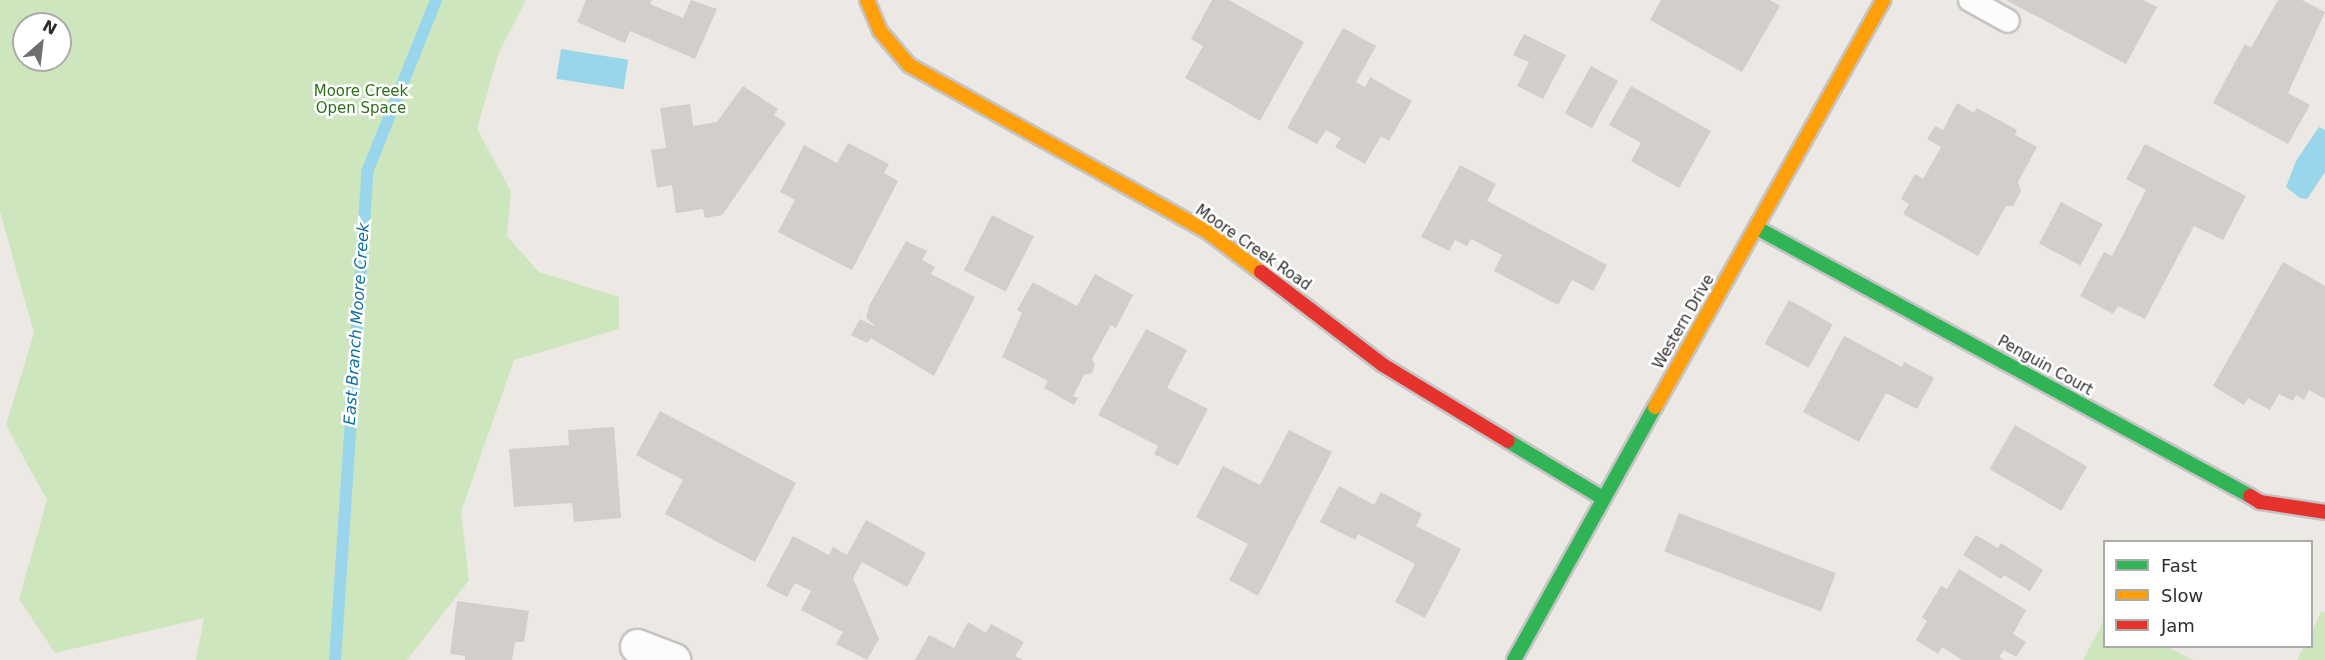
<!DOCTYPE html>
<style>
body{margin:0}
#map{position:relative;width:2325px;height:660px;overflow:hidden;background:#ece8e4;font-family:"DejaVu Sans",sans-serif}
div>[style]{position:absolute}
.green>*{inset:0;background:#cee6be}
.water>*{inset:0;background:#99d6ec;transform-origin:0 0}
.stream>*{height:12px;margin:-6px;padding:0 6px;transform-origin:6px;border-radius:6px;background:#99d6ec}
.building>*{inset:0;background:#d1cecb;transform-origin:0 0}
.roads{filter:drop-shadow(2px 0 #c5c4c5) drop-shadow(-2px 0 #c5c4c5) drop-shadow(0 2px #c5c4c5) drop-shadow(0 -2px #c5c4c5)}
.lane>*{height:22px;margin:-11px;padding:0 11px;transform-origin:11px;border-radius:11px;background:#fcfcfb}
.street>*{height:33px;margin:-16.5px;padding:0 16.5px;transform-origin:16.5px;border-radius:16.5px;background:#fcfcfb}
.fast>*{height:14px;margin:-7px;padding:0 7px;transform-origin:7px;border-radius:7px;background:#30b455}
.slow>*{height:14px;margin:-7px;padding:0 7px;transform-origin:7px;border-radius:7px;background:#ff9f0a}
.jam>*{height:14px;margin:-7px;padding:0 7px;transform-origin:7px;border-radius:7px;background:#e5322d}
span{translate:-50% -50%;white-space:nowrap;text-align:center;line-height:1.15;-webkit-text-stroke:5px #fff;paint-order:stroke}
.park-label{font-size:15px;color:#2c6e1b}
.street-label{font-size:15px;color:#2e2e2e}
.water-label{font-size:16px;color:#0d6fa3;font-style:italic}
.legend{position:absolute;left:2103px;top:540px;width:210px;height:108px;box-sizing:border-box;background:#fff;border:2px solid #ababab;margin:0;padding:8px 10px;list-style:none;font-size:18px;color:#2e2e2e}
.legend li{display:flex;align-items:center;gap:12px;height:30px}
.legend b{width:30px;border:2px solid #ababab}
.north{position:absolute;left:12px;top:12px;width:60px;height:60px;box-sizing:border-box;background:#fff;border:2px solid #ababab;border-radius:50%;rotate:28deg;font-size:16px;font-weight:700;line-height:24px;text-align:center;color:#2e2e2e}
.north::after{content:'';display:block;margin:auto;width:21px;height:27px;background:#706f6e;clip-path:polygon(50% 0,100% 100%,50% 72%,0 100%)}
</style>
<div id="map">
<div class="green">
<i style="clip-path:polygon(evenodd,0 0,526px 0,499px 52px,477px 129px,511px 191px,507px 236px,539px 272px,619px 297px,619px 329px,514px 360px,461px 512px,469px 580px,407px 660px,196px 660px,204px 618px,55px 653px,19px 599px,47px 500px,6px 425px,34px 333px,0 211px,0 0,24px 24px,60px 24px,60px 60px,24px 60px,24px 24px)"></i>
<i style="clip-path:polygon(2321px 612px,2325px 612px,2325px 660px,2297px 660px,2304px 647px,2312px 646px,2312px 632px)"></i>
<i style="clip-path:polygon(2104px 620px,2104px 646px,2167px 647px,2193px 660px,2083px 660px)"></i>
</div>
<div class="water">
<i style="left:561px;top:49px;width:68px;height:30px;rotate:9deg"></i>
<i style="clip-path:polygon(2319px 127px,2325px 130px,2325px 172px,2307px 199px,2300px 198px,2286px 187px,2296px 161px)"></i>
</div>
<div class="stream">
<i style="left:335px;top:660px;width:489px;rotate:-86.2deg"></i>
<i style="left:367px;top:172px;width:185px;rotate:-68.1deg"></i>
</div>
<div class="building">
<i style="clip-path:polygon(586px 0,652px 0,650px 4px,683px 18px,691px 0,717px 9px,695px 59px,630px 31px,625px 43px,577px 22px)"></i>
<i style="clip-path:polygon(1212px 0,1229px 0,1304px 42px,1260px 121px,1185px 78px,1203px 46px,1191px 39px)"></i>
<i style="clip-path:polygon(1661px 0,1770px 0,1780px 6px,1742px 72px,1650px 20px)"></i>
<i style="clip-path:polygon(2006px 0,2143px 0,2157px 7px,2126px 64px)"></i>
<i style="clip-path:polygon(2278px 0,2302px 0,2325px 12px,2288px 93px,2310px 105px,2288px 144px,2213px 103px,2245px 44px,2251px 48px)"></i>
<i style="clip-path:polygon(1343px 28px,1376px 46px,1356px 82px,1365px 87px,1370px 77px,1412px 101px,1389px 141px,1381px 136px,1365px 164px,1335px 147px,1341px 138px,1326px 130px,1317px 144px,1287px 128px)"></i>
<i style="clip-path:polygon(1524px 34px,1566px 55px,1543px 99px,1517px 86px,1529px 62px,1513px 55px)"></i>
<i style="left:1591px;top:66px;width:31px;height:54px;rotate:29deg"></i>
<i style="clip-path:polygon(743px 86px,778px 109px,774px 115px,786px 123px,722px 215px,705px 218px,703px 209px,676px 213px,672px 185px,657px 188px,651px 150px,666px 148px,660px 108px,690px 104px,693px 126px,717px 122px)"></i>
<i style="clip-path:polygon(1631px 86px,1711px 131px,1679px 188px,1631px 161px,1641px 143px,1609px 125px)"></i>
<i style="clip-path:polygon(1957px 103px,1974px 113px,1977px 108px,2017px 130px,2015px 135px,2037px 147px,2018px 182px,2021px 191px,2013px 206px,2006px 206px,1978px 256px,1903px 214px,1909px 204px,1901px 199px,1915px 174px,1923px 179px,1941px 147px,1927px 139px,1935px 126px,1943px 130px)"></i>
<i style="clip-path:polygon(848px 143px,889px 164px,884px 173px,898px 181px,852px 270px,778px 232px,795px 200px,780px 192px,804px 145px,837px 163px)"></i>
<i style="clip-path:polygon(2145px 144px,2246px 196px,2223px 240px,2194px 226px,2145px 319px,2118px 306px,2113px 314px,2080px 296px,2104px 252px,2112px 256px,2146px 190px,2126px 179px)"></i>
<i style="clip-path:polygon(1460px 165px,1496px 184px,1487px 201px,1607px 265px,1593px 291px,1572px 280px,1558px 305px,1494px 271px,1502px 255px,1471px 239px,1467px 246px,1455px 240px,1449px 251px,1421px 237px)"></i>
<i style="left:2061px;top:202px;width:47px;height:47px;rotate:28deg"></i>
<i style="left:992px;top:215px;width:47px;height:62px;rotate:27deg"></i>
<i style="clip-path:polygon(906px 241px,927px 251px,922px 260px,935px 267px,931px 274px,975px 297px,934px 376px,871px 338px,867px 343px,851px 335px,860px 319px,876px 327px,866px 318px,870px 304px)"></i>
<i style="clip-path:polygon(2283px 262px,2325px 286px,2325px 399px,2309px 390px,2304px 400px,2296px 395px,2293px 401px,2279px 394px,2270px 410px,2248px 398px,2244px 405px,2213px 386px)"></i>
<i style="clip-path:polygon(1095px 274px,1133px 295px,1116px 328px,1111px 325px,1092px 359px,1095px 365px,1092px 373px,1084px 375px,1073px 396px,1078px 398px,1074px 405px,1044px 388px,1048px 381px,1002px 357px,1022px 313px,1017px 310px,1033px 282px,1077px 306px)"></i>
<i style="left:1789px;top:300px;width:50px;height:50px;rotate:29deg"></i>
<i style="clip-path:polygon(1146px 329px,1187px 350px,1167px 388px,1208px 409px,1178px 466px,1154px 454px,1158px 446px,1098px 415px)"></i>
<i style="clip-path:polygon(1844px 336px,1902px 367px,1904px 362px,1934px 378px,1917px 409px,1886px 393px,1859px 442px,1803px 412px)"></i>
<i style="clip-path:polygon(660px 411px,796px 483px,755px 562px,665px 514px,683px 480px,636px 455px)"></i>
<i style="left:2015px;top:425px;width:83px;height:51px;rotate:30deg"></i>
<i style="clip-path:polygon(614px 427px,621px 518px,574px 522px,572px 503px,514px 507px,509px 449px,569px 445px,568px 430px)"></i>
<i style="clip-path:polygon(1289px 430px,1332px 452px,1258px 596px,1229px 580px,1248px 544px,1196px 517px,1223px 466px,1260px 485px)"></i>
<i style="clip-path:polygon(1339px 486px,1374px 505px,1381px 492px,1422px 514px,1416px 526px,1461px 549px,1425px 618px,1395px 602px,1415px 564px,1358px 534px,1355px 540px,1320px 522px)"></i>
<i style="left:1679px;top:513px;width:168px;height:41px;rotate:21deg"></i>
<i style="clip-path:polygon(866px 520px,926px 553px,907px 587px,862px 562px,853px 578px,879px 639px,867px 660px,836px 644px,843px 632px,801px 610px,811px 591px,795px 583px,787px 597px,766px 586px,793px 536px,829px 555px,833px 547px,847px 555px)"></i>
<i style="clip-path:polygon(1976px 535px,1998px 548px,2001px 543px,2043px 570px,2030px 591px,2004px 575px,2001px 579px,1963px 555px)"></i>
<i style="clip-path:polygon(1959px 569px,2026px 610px,2013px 634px,2026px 642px,2016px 657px,2004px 650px,1999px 657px,2004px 660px,1962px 660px,1942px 647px,1938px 654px,1916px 640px,1927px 621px,1922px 617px,1941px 586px,1947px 589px)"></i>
<i style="clip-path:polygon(457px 601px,529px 611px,524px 642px,515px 642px,512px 660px,465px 660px,465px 656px,450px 654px)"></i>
<i style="clip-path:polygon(968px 622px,986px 633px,991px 624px,1024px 642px,1015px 656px,1023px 660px,915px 660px,929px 635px,954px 648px)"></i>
</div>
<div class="roads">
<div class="lane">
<i style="left:1970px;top:0;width:43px;rotate:28.9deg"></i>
</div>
<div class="street">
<i style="left:637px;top:646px;width:39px;rotate:21deg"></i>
</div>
<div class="fast">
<i style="left:1757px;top:228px;width:561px;rotate:28.53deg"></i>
<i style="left:1508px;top:441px;width:111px;rotate:31deg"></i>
<i style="left:1514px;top:660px;width:290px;rotate:-60.9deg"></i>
</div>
<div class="slow">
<i style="left:867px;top:0;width:34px;rotate:67deg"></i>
<i style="left:880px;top:31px;width:45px;rotate:49.5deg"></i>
<i style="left:909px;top:65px;width:344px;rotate:29.2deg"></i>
<i style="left:1209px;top:233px;width:65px;rotate:36.9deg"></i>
<i style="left:1655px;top:407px;width:467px;rotate:-60.7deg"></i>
</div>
<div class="jam">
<i style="left:1261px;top:272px;width:153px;rotate:37.3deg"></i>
<i style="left:1383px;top:365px;width:146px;rotate:31.3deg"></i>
<i style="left:2250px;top:496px;width:12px;rotate:31deg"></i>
<i style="left:2260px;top:502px;width:66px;rotate:8.7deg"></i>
</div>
</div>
<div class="park-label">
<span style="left:361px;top:100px">Moore Creek<br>Open Space</span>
</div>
<div class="street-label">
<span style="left:1253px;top:248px;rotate:35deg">Moore Creek Road</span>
<span style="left:1684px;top:322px;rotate:-60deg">Western Drive</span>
<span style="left:2045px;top:366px;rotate:29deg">Penguin Court</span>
</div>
<div class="water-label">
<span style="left:357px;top:324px;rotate:-86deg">East Branch Moore Creek</span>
</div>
<ul class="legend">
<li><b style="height:8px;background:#30b455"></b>Fast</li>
<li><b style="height:8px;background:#ff9f0a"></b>Slow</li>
<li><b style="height:8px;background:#e5322d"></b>Jam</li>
</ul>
<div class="north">N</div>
</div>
